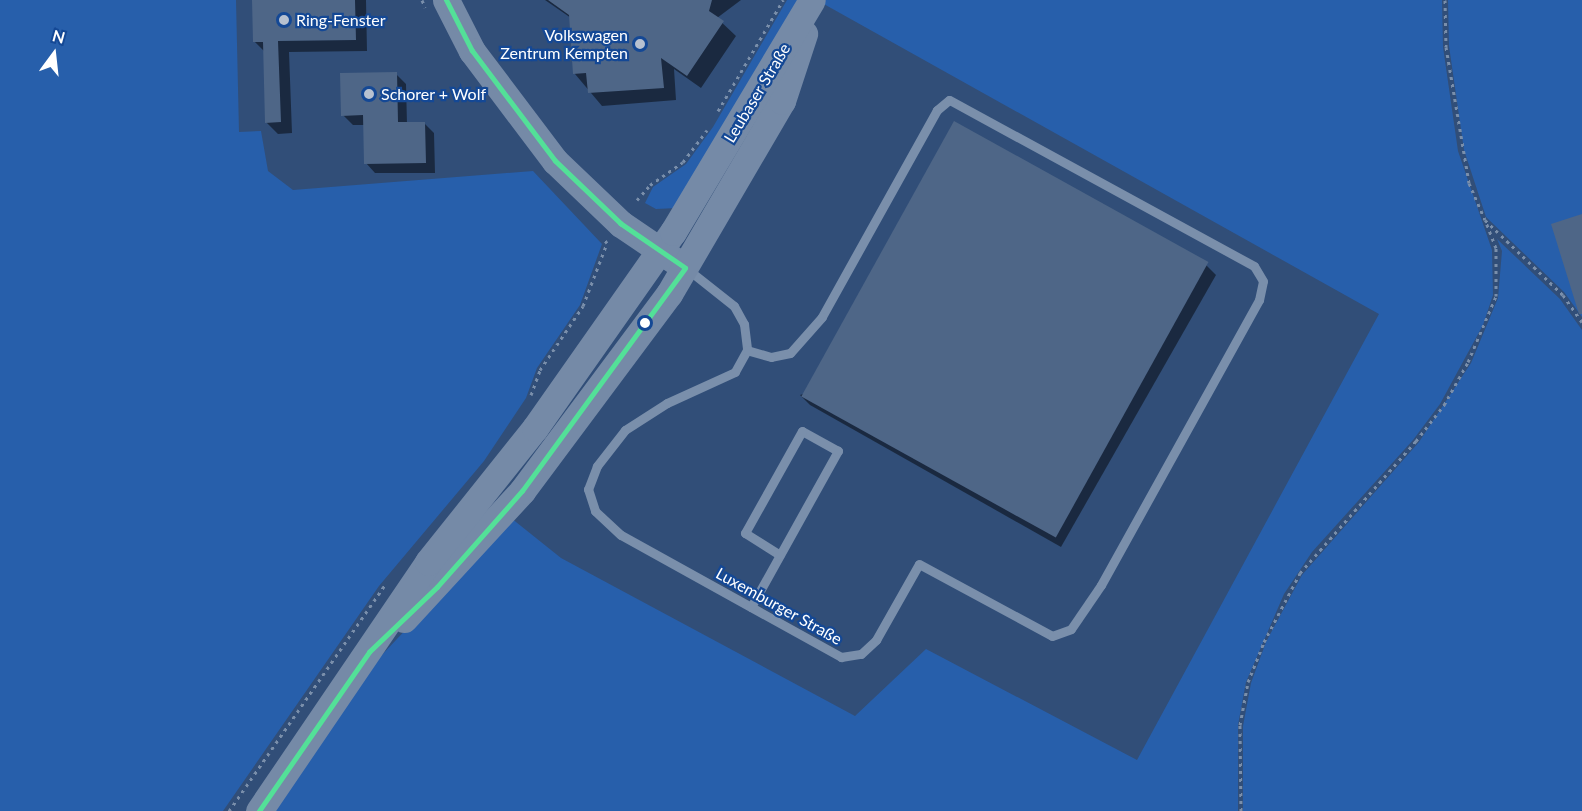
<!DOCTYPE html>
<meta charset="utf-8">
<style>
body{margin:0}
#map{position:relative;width:1582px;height:811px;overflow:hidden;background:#314e78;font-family:Lato,sans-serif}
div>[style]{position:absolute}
.green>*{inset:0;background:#275fab}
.shadow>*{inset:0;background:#0007}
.building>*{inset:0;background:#4e6687;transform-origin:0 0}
.path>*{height:3px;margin-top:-1.5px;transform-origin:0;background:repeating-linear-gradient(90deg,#7a8fab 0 3px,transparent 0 7.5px)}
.lane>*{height:9px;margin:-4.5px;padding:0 4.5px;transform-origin:4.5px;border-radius:4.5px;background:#7a8fab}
.secondary>*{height:27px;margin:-13.5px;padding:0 13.5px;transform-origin:13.5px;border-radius:13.5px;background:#758aa7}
.bus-1>*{height:4.5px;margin:-2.25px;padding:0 2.25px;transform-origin:2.25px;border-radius:2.25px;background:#53e098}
.dots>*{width:16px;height:16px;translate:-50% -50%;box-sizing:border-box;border:3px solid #144895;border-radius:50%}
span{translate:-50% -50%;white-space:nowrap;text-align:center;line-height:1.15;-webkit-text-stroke:4.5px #144895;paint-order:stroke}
.poi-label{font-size:16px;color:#fff}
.left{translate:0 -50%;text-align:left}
.right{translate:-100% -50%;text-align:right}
.street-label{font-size:16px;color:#fff}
.north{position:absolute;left:24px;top:24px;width:60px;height:60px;-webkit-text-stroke:4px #144895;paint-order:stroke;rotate:15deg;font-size:16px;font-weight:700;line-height:24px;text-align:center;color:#fff}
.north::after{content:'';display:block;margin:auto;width:21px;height:27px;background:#fff;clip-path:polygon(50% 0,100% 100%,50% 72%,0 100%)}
</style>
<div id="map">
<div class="green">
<i style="clip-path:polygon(0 0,236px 0,239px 132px,261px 131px,268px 171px,293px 190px,533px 171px,602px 244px,580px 305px,537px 368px,526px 398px,484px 461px,379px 586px,223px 811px,0 811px)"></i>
<i style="clip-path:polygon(787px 0,802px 0,677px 208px,656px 209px,645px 203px,653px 187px,686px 164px,713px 127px)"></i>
<i style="clip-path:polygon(824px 0,1442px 0,1443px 47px,1458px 151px,1492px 250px,1493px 295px,1483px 325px,1440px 404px,1413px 440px,1312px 552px,1284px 594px,1246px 682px,1238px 725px,1238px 811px,274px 811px,380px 657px,511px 518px,561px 558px,855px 716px,926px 649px,1137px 760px,1379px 314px,822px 3px)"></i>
<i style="clip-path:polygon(1448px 0,1582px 0,1582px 317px,1564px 292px,1486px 217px,1464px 150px,1449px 46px)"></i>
<i style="clip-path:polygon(1497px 239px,1560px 299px,1582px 330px,1582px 811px,1243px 811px,1243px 726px,1251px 683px,1266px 642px,1302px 575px,1419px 442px,1471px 363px,1498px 298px,1502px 251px)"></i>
</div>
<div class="shadow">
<i style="clip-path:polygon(253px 0,366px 0,367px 51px,289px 52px,292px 133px,278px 134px,266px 122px,265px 52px,254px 41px)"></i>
<i style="clip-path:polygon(545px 0,741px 0,717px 18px,736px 36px,701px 88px,674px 69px,676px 100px,602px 106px,575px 74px,571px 18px)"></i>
<i style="clip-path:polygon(396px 74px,406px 84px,407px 124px,424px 123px,434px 133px,435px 173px,375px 173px,366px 163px,365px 125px,353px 125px,343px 115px)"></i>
<i style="clip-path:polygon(1206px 265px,1216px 275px,1061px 547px,810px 405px,800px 395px)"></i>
</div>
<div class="building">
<i style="clip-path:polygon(252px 0,355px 0,356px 40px,278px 41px,281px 122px,265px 123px,263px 42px,253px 42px)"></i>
<i style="clip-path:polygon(548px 0,712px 0,709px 11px,724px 21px,687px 76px,661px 58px,664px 88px,588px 93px,586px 73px,573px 74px,569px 15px)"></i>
<i style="clip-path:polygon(397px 72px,398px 122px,425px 122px,426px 163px,364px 164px,363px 115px,341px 116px,340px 73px)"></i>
<i style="left:954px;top:121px;width:291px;height:315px;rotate:29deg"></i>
<i style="clip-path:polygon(1582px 214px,1582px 314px,1579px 314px,1551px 224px)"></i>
</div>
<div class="path">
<i style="left:422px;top:0;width:8px;rotate:67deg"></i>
<i style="left:1445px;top:0;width:47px;rotate:88.8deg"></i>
<i style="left:1446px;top:47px;width:138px;rotate:80.4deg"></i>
<i style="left:1469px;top:183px;width:40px;rotate:66.6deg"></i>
<i style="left:1485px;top:220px;width:108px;rotate:43.9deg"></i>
<i style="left:1563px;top:295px;width:33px;rotate:55deg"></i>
<i style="left:718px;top:111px;width:129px;rotate:-59.6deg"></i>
<i style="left:637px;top:200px;width:20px;rotate:-49deg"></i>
<i style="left:650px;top:185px;width:40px;rotate:-34.9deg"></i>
<i style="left:683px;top:162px;width:40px;rotate:-53deg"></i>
<i style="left:531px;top:395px;width:27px;rotate:-70deg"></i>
<i style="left:540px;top:370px;width:77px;rotate:-56.1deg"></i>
<i style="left:583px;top:306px;width:67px;rotate:-69.1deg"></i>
<i style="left:607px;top:243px;width:5px;rotate:-127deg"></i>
<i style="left:229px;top:811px;width:275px;rotate:-55.4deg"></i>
<i style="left:1241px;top:811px;width:86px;rotate:-90.7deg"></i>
<i style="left:1240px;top:725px;width:44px;rotate:-79.5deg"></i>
<i style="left:1248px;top:682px;width:43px;rotate:-68.2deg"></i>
<i style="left:1264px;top:642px;width:78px;rotate:-62.4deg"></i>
<i style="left:1300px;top:573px;width:176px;rotate:-48.7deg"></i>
<i style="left:1416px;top:441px;width:46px;rotate:-52.1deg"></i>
<i style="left:1444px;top:405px;width:49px;rotate:-60.8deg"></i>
<i style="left:1468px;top:362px;width:72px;rotate:-67deg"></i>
<i style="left:1496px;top:296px;width:48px;rotate:-90deg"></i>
<i style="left:1496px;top:248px;width:30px;rotate:-111deg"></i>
</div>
<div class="lane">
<i style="left:686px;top:268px;width:61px;rotate:38.4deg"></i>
<i style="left:734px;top:306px;width:21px;rotate:61deg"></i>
<i style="left:744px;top:324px;width:26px;rotate:83deg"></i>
<i style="left:747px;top:350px;width:25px;rotate:119deg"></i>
<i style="left:735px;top:372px;width:75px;rotate:155.5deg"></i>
<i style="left:667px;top:403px;width:50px;rotate:147.3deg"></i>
<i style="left:625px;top:430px;width:46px;rotate:127.9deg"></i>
<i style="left:597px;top:466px;width:25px;rotate:111deg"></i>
<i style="left:588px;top:489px;width:23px;rotate:72deg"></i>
<i style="left:595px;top:511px;width:35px;rotate:43deg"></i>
<i style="left:621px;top:535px;width:252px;rotate:29deg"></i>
<i style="left:841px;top:657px;width:20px;rotate:-9deg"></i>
<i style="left:861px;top:654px;width:21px;rotate:-43deg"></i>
<i style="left:876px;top:640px;width:87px;rotate:-60.5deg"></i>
<i style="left:919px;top:564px;width:151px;rotate:28.4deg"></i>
<i style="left:1052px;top:636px;width:20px;rotate:-20deg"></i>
<i style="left:1071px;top:629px;width:53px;rotate:-55.7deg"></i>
<i style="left:1101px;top:585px;width:326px;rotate:-61deg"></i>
<i style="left:1259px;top:300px;width:19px;rotate:-78deg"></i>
<i style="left:1263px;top:281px;width:17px;rotate:-121deg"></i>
<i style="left:1254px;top:266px;width:347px;rotate:-151.4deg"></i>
<i style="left:949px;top:100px;width:16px;rotate:140deg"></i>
<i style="left:937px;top:110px;width:237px;rotate:119.1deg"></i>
<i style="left:822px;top:317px;width:48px;rotate:131.6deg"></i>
<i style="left:790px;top:353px;width:19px;rotate:168deg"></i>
<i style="left:771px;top:357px;width:25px;rotate:-164deg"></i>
<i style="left:751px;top:607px;width:179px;rotate:-60.9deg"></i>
<i style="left:838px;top:451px;width:41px;rotate:-150.9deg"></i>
<i style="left:802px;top:431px;width:117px;rotate:119.2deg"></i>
<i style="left:745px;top:533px;width:41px;rotate:32.2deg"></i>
</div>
<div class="secondary">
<i style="left:446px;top:0;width:57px;rotate:63deg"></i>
<i style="left:472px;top:51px;width:138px;rotate:53deg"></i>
<i style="left:555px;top:161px;width:91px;rotate:43.7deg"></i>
<i style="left:621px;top:224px;width:64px;rotate:34.2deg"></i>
<i style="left:404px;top:619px;width:174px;rotate:-47.3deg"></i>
<i style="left:522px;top:491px;width:246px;rotate:-53.3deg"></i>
<i style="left:669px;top:294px;width:224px;rotate:-59.7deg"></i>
<i style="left:782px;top:101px;width:71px;rotate:-71.8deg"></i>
<i style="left:259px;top:811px;width:301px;rotate:-55.8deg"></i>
<i style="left:428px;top:562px;width:171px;rotate:-51.4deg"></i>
<i style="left:535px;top:428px;width:240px;rotate:-54.9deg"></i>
<i style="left:673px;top:232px;width:270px;rotate:-59.1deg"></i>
</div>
<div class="bus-1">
<i style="left:259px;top:811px;width:193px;rotate:-55.3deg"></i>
<i style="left:369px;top:652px;width:94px;rotate:-43.7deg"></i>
<i style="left:437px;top:587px;width:128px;rotate:-48.5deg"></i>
<i style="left:522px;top:491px;width:276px;rotate:-53.8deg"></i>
<i style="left:685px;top:268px;width:78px;rotate:-145.5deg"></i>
<i style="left:621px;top:224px;width:91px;rotate:-136.3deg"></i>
<i style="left:555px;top:161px;width:138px;rotate:-127deg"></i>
<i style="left:472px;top:51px;width:57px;rotate:-117deg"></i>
</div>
<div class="dots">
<i style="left:284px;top:20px;background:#b7c1d0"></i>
<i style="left:640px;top:44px;background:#b7c1d0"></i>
<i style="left:369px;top:94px;background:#b7c1d0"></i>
<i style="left:645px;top:323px;background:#fff"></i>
</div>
<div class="poi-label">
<span class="left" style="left:296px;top:20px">Ring-Fenster</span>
<span class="right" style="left:628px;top:44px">Volkswagen<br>Zentrum Kempten</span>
<span class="left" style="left:381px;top:94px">Schorer + Wolf</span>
</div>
<div class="street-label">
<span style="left:757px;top:93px;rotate:-59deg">Leubaser Straße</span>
<span style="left:779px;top:606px;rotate:29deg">Luxemburger Straße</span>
</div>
<div class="north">N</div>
</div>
